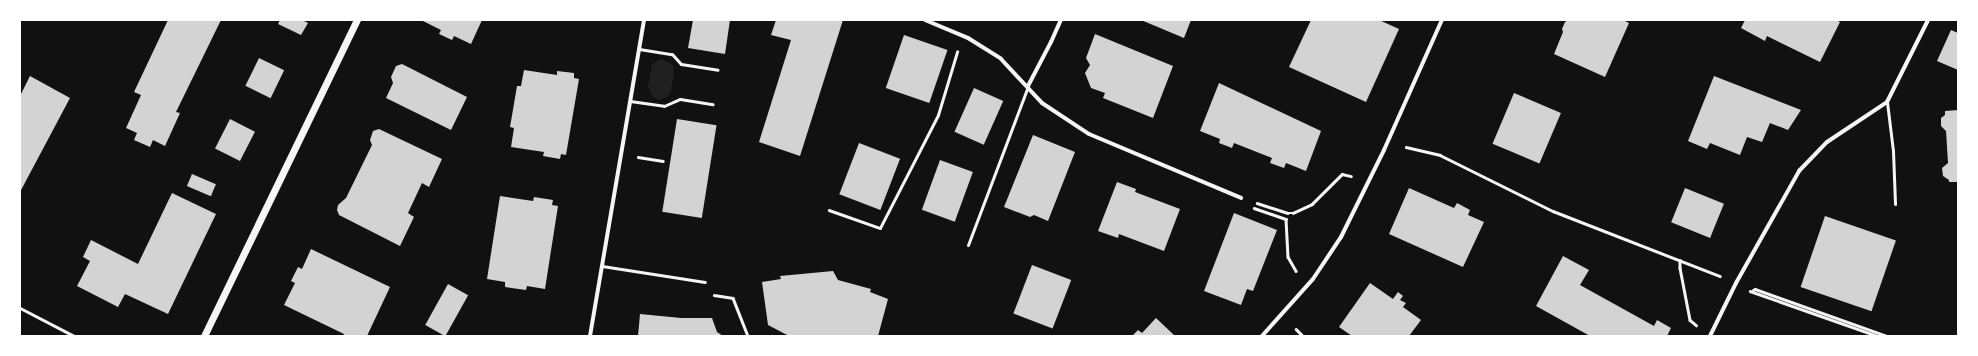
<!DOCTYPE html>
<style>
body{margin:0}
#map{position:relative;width:1978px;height:356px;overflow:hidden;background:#111;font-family:"Public Sans",sans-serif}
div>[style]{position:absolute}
.green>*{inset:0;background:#202020}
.building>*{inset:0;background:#d3d3d3;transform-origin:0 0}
.path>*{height:2.5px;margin:-1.25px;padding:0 1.25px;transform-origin:1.25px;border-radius:1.25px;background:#f5f5f5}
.service>*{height:3px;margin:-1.5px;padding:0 1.5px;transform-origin:1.5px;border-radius:1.5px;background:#f5f5f5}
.minor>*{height:4px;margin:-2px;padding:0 2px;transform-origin:2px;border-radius:2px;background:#f5f5f5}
.tertiary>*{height:7px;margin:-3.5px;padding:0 3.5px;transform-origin:3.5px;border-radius:3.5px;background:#f5f5f5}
span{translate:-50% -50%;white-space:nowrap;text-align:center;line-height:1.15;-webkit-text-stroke:4px #fff;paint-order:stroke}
.frame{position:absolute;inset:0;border:21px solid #fff;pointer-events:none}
</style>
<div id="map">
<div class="green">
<i style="clip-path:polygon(661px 59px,673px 65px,674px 73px,671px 91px,667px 97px,659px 100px,652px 96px,648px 87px,652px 64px)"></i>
</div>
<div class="building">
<i style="clip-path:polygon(168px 20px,221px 20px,176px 112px,180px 113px,165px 146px,153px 140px,150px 147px,134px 140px,137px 133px,126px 128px,141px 95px,134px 92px)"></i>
<i style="clip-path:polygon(280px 20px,302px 20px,308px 23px,301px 35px,278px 24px)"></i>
<i style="clip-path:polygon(421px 20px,482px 20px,471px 44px,454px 36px,452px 40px,439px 34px,441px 30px)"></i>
<i style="clip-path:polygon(693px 20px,730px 20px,725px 54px,688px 48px)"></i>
<i style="clip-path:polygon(776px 20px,843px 20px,800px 156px,759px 142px,791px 40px,771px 35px)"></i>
<i style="clip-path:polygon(1141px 20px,1191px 20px,1184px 38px)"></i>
<i style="clip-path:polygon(1311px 20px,1379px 20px,1399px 29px,1366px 102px,1289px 67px)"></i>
<i style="clip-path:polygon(1569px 20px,1623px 20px,1629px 23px,1605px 77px,1554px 54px,1563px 32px,1562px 29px,1565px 22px)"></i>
<i style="clip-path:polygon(1745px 20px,1836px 20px,1840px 22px,1820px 62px,1767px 36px,1765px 41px,1741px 28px)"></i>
<i style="clip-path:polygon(1951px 30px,1958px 33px,1958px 70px,1937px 61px)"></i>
<i style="clip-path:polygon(1095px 34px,1173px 66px,1153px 118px,1103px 98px,1105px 93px,1091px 88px,1085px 73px,1090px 65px,1086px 58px)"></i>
<i style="left:904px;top:35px;width:46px;height:56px;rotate:19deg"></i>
<i style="left:259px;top:58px;width:28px;height:31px;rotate:26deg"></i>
<i style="clip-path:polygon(402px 64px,467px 97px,451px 130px,386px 98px,393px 83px,391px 77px,396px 66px)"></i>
<i style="clip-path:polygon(524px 70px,557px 75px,557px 71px,574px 73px,574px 78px,579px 79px,566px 155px,561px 154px,560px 159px,543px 156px,544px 152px,511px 147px,514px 128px,510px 127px,517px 86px,521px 86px)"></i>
<i style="clip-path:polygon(30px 76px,70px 98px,20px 192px,20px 96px)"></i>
<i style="clip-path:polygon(1714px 76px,1801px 110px,1788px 130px,1770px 123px,1762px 142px,1747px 137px,1740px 155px,1710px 143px,1707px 149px,1688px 141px)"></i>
<i style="clip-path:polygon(1219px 83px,1321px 131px,1306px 171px,1286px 163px,1284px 168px,1270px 163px,1272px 158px,1234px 143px,1232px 148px,1219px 143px,1220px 139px,1200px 131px)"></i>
<i style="left:974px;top:88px;width:32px;height:48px;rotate:24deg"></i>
<i style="left:1514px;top:93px;width:51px;height:55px;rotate:23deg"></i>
<i style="clip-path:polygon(1958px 110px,1958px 182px,1949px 182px,1949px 180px,1943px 176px,1942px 168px,1948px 163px,1946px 131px,1941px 126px,1941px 118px,1945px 115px,1945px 111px)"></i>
<i style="left:230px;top:119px;width:28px;height:33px;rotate:27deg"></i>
<i style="left:677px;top:119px;width:40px;height:94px;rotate:9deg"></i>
<i style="clip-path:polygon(379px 129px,442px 159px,429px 187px,422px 183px,408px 213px,414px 217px,400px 246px,339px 215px,337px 210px,338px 205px,346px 198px,372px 145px,370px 140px,373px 131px)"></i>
<i style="clip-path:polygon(1033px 135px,1075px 152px,1048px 221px,1034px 215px,1030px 217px,1004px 207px)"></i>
<i style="left:859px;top:143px;width:44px;height:55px;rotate:21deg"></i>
<i style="left:940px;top:160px;width:35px;height:53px;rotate:20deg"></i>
<i style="left:192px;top:174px;width:26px;height:13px;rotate:23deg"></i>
<i style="clip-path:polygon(1117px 182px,1136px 189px,1135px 192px,1180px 209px,1164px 251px,1119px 234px,1118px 238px,1098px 231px)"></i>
<i style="clip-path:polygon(1409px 188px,1454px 208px,1457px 203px,1470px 210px,1468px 215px,1484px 222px,1463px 267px,1389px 234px)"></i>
<i style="left:1685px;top:188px;width:42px;height:37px;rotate:22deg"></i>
<i style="clip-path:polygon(172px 193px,216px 214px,168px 314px,125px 294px,118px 307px,77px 286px,90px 261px,83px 257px,91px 240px,138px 264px)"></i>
<i style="clip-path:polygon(500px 196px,533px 201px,534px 197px,553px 200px,552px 205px,558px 206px,545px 289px,527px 286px,526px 290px,505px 287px,505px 282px,487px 279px)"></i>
<i style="clip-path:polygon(1234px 213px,1277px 230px,1253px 291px,1247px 289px,1241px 305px,1204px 291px)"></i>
<i style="left:1825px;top:216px;width:75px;height:75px;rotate:19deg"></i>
<i style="clip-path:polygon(311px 249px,390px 287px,367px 336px,343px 336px,344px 334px,284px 305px,295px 283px,291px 281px,298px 267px,302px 269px)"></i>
<i style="clip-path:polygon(1563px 256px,1589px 270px,1580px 285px,1654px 326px,1657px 320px,1671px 328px,1667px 336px,1590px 336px,1536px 306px)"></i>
<i style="left:1032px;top:265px;width:42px;height:52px;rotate:21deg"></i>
<i style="clip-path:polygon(833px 271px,838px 280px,871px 289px,870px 292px,888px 299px,878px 336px,789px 336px,768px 325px,762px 282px,781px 279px,780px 276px)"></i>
<i style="clip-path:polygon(1370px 283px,1393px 299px,1398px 292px,1403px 296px,1400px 300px,1406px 303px,1403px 307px,1421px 320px,1409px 336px,1352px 336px,1339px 327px)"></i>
<i style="left:448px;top:284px;width:23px;height:47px;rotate:29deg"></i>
<i style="clip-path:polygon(640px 314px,681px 318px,712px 318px,717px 332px,723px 336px,638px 336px)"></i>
<i style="clip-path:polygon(1156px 318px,1175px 336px,1132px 336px,1138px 330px,1142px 333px)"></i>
</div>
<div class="path">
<i style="left:1406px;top:147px;width:35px;rotate:13deg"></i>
<i style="left:1440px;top:155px;width:126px;rotate:26.4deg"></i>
<i style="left:1553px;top:211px;width:179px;rotate:21.3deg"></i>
<i style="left:638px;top:157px;width:25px;rotate:9deg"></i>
<i style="left:1257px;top:203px;width:32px;rotate:18deg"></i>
<i style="left:1287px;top:213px;width:6px"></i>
<i style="left:1293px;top:213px;width:21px;rotate:-25deg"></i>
<i style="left:1312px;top:204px;width:42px;rotate:-45deg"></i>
<i style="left:1342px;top:174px;width:9px;rotate:13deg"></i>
<i style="left:1254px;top:208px;width:34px;rotate:19deg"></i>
<i style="left:1286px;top:219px;width:38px;rotate:87deg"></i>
<i style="left:1288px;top:257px;width:16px;rotate:60deg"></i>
<i style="left:829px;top:210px;width:54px;rotate:19.4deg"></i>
<i style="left:880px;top:228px;width:127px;rotate:-62.8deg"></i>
<i style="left:938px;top:115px;width:66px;rotate:-73.2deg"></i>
<i style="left:1680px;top:260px;width:8px;rotate:90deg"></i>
<i style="left:1680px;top:268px;width:53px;rotate:79.1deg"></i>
<i style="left:1690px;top:320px;width:8px;rotate:40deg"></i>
<i style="left:1753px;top:290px;width:2px;rotate:-27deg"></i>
<i style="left:1755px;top:289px;width:140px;rotate:19.6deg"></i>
<i style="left:1750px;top:291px;width:136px;rotate:19.4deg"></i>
<i style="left:714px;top:295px;width:19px;rotate:9deg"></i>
<i style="left:733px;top:298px;width:41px;rotate:68.5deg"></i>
<i style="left:1296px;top:329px;width:10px;rotate:45deg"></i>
</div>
<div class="service">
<i style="left:639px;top:49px;width:33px;rotate:9deg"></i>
<i style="left:672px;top:54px;width:13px;rotate:48deg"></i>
<i style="left:681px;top:64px;width:37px;rotate:9deg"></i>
<i style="left:630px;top:101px;width:34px;rotate:8deg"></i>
<i style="left:664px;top:106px;width:17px;rotate:-24deg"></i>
<i style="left:680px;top:99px;width:33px;rotate:9deg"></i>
<i style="left:1887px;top:102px;width:49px;rotate:83deg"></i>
<i style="left:1893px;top:151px;width:53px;rotate:87.8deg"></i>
<i style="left:968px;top:245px;width:170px;rotate:-69.3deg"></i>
<i style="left:602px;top:266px;width:104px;rotate:8.8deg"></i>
<i style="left:20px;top:308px;width:61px;rotate:27.4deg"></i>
</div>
<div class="minor">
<i style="left:925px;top:20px;width:47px;rotate:22.7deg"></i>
<i style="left:968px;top:38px;width:39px;rotate:32deg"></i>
<i style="left:1001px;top:59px;width:60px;rotate:47deg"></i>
<i style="left:1042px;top:103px;width:56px;rotate:33.4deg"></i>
<i style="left:1089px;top:134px;width:165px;rotate:22.8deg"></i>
<i style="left:1028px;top:86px;width:50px;rotate:-62.4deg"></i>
<i style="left:1051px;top:42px;width:24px;rotate:-66deg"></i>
<i style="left:590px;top:336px;width:321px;rotate:-80.3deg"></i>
<i style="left:1262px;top:336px;width:76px;rotate:-48.2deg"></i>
<i style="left:1313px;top:279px;width:50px;rotate:-56.3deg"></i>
<i style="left:1341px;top:237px;width:97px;rotate:-63.7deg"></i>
<i style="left:1384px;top:150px;width:142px;rotate:-66deg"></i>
<i style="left:1710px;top:336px;width:59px;rotate:-63.9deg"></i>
<i style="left:1736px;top:283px;width:129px;rotate:-60.6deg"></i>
<i style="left:1799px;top:171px;width:40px;rotate:-46deg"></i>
<i style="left:1827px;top:142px;width:72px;rotate:-33.7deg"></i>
<i style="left:1887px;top:102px;width:92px;rotate:-63.4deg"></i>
</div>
<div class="tertiary">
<i style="left:204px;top:336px;width:351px;rotate:-64.2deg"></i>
</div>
<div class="frame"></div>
</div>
